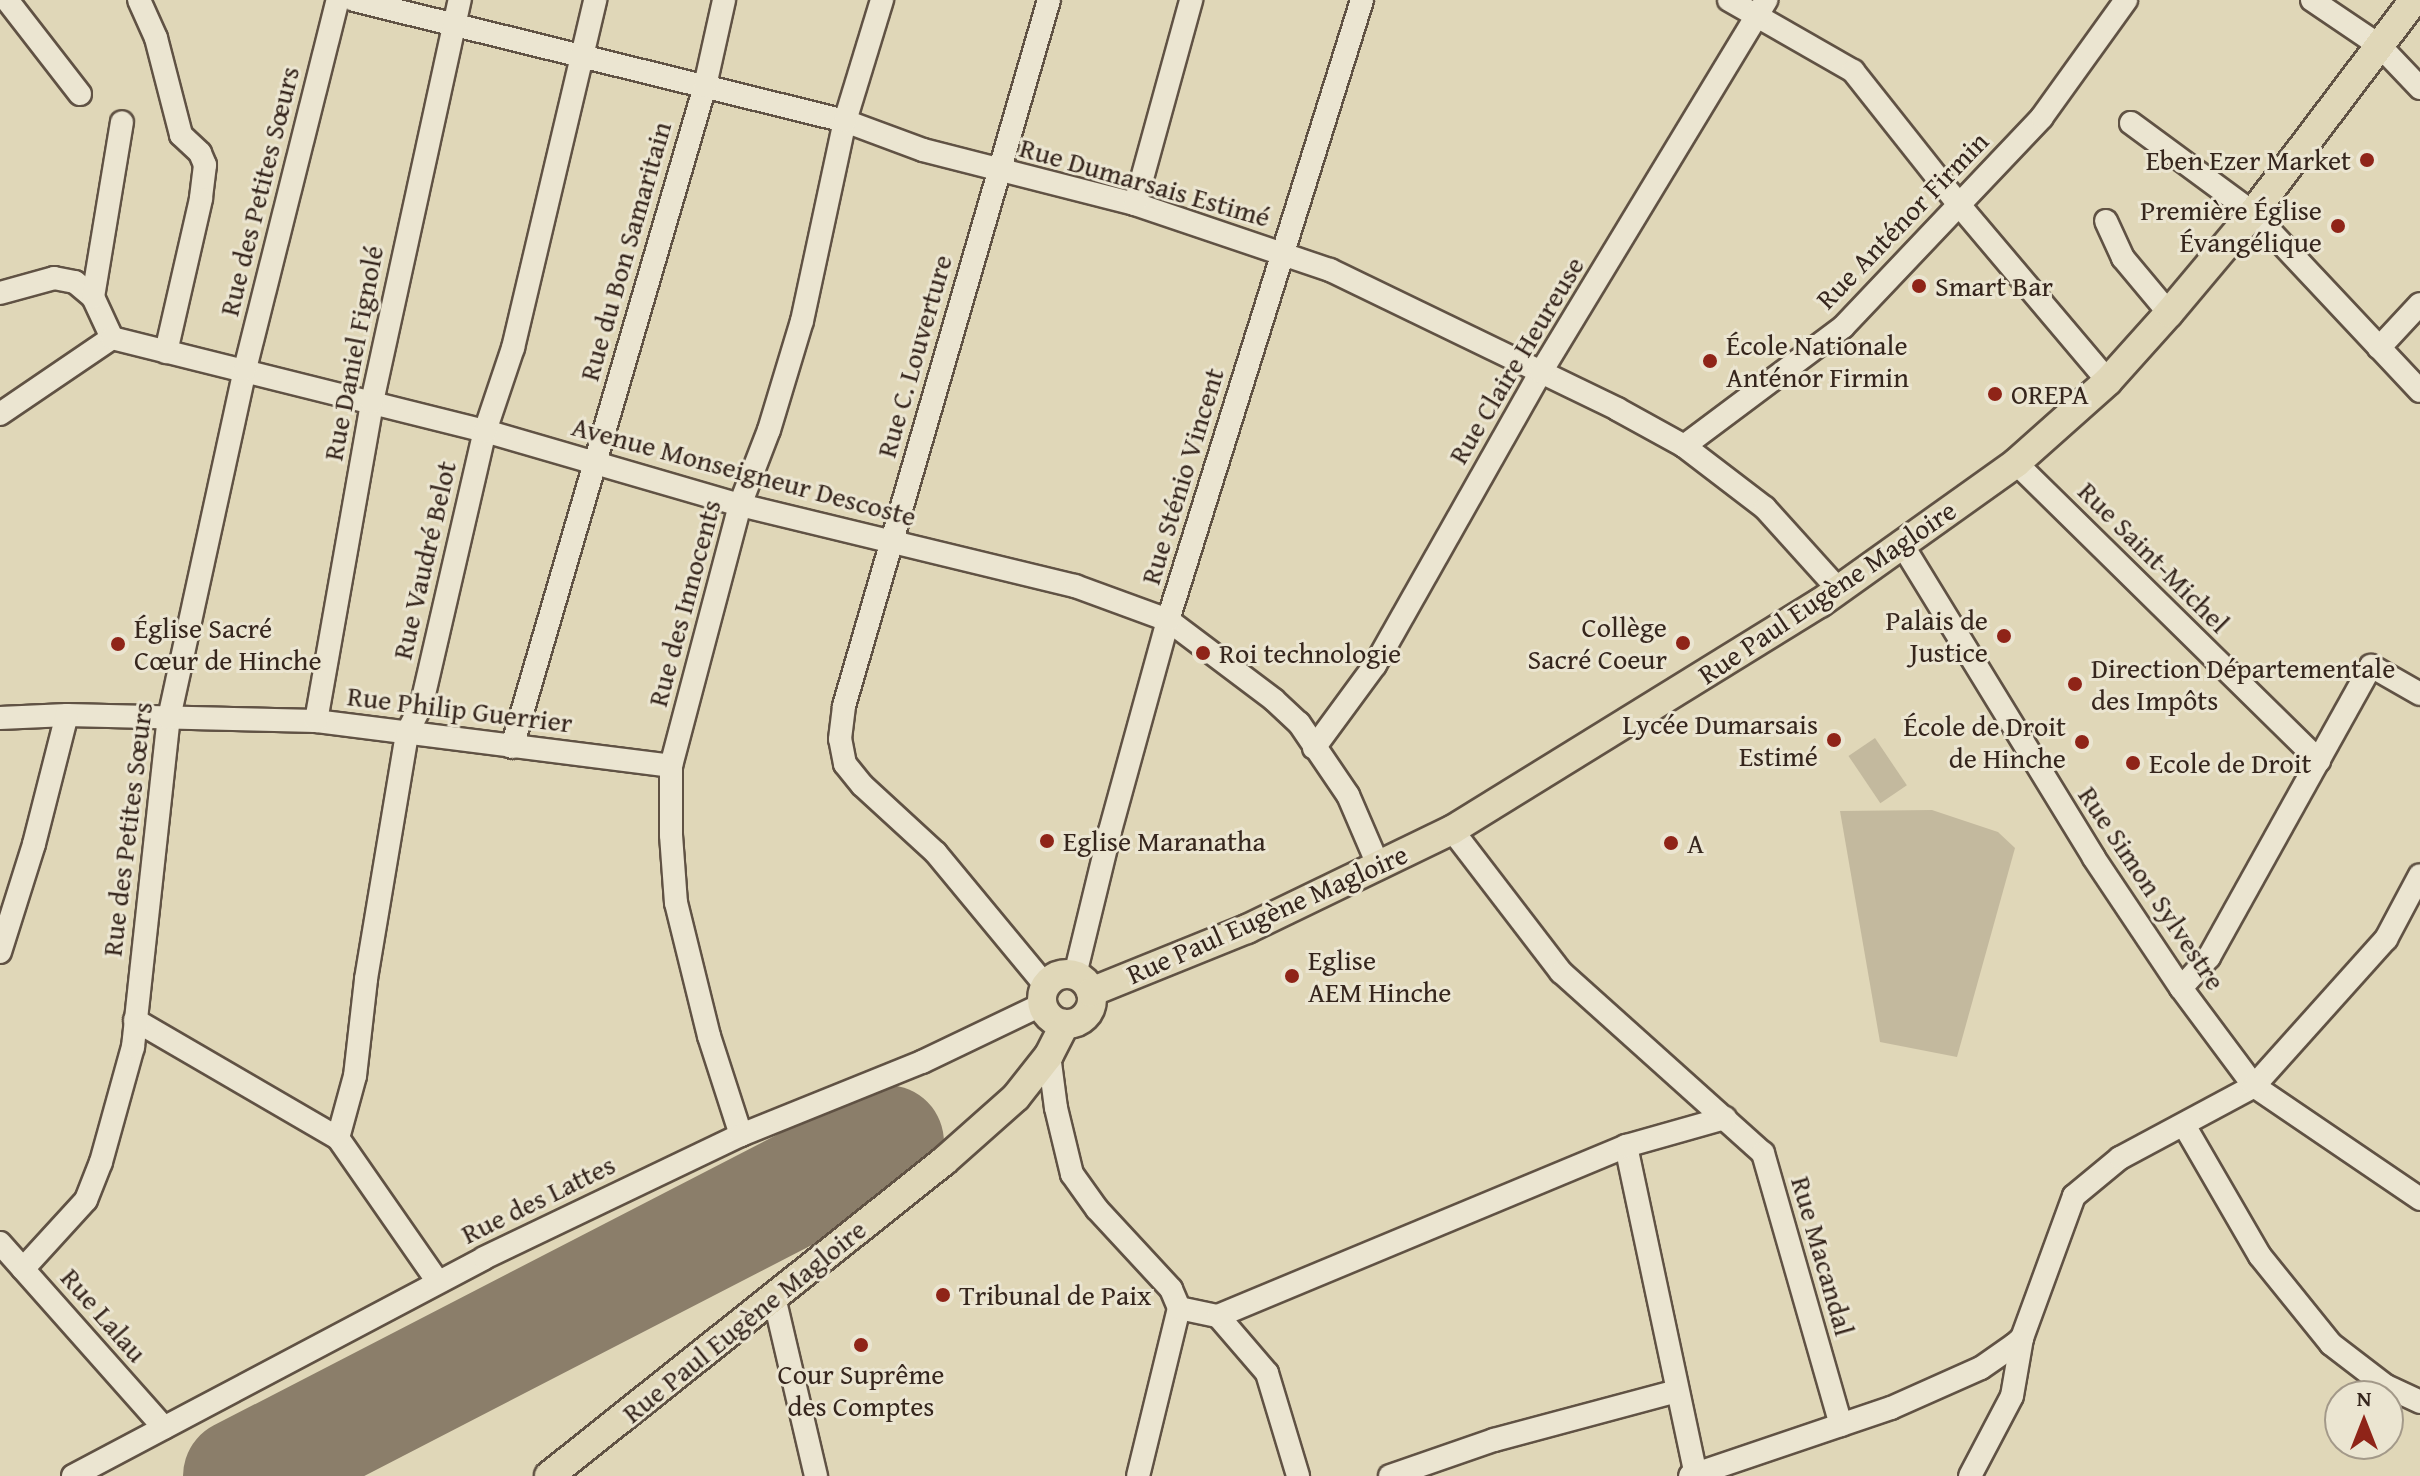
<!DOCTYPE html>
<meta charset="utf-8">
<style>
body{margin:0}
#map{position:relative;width:2420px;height:1476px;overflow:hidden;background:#e0d7b8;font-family:"Gentium Book Plus",serif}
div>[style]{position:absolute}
.green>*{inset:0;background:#c3b99e;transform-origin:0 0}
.runway>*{height:114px;margin:-57px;padding:0 57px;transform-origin:57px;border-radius:57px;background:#8b7e6a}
.roads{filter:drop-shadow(2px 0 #605244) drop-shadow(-2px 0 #605244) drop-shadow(0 2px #605244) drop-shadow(0 -2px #605244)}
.minor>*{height:22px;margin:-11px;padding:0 11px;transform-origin:11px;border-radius:11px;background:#ebe5d1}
.major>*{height:28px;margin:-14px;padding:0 14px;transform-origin:14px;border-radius:14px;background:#e0d7b8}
.major>.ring{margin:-14px;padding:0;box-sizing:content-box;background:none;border:28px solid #e0d7b8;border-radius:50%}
.dots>*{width:22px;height:22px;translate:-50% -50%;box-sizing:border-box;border:4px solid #ebe5d1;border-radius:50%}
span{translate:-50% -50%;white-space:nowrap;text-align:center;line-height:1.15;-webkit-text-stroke:6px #ebe5d1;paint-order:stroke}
.poi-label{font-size:28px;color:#36261d}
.right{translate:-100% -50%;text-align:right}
.left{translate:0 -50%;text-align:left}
.street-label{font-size:28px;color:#36261d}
.north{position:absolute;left:2324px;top:1380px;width:80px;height:80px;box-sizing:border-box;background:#ebe5d1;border:2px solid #a39989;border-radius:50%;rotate:0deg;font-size:22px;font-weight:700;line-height:32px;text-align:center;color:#36261d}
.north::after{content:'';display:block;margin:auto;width:28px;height:36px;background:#8f2418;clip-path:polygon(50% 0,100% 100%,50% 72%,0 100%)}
</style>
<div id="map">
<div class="green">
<i style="left:1875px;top:738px;width:57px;height:32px;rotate:56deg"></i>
<i style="clip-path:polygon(1932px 810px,1998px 832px,2015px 848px,1957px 1057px,1880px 1042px,1840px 811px)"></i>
</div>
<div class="runway">
<i style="left:240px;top:1476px;width:728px;rotate:-27.3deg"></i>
</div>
<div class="roads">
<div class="minor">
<i style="left:7px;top:0;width:119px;rotate:52.2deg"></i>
<i style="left:139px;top:0;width:42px;rotate:65.9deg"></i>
<i style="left:156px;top:38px;width:100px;rotate:75.5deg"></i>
<i style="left:181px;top:135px;width:26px;rotate:43deg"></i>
<i style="left:200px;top:153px;width:13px;rotate:67deg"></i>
<i style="left:205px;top:165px;width:34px;rotate:97deg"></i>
<i style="left:201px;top:199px;width:157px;rotate:102.9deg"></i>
<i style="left:354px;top:0;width:506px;rotate:13.84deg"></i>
<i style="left:845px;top:121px;width:83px;rotate:20.4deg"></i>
<i style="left:923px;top:150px;width:219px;rotate:14.3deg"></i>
<i style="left:1135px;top:204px;width:206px;rotate:18.7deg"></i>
<i style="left:1330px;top:270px;width:319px;rotate:25.8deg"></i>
<i style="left:1617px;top:409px;width:77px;rotate:28.9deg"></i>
<i style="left:1684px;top:446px;width:102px;rotate:37.4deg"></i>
<i style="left:1765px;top:508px;width:110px;rotate:47.9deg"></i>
<i style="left:1729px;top:0;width:143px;rotate:29.8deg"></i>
<i style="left:1853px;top:71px;width:172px;rotate:51.6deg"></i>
<i style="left:1960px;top:206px;width:229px;rotate:49.8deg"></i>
<i style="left:2312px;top:0;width:82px;rotate:34.1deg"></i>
<i style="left:2380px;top:46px;width:58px;rotate:46.4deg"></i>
<i style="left:2131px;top:123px;width:152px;rotate:36.4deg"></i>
<i style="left:2253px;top:213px;width:244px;rotate:46.8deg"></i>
<i style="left:1135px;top:204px;width:212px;rotate:-74.6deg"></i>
<i style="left:2106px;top:221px;width:41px;rotate:65.3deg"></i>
<i style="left:2123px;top:258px;width:72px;rotate:50.1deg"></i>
<i style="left:0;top:293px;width:56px;rotate:-15.5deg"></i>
<i style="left:54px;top:278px;width:21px;rotate:11deg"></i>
<i style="left:75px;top:282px;width:23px;rotate:40deg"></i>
<i style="left:93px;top:297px;width:45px;rotate:65.1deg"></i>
<i style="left:93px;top:297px;width:177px;rotate:-80.6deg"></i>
<i style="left:2379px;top:348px;width:60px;rotate:-47deg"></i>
<i style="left:0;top:414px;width:135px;rotate:-34.2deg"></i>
<i style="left:112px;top:338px;width:384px;rotate:14deg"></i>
<i style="left:485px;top:431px;width:266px;rotate:16.2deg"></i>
<i style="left:740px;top:505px;width:345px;rotate:13.6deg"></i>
<i style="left:1075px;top:586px;width:99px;rotate:20.1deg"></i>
<i style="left:1168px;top:620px;width:133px;rotate:37deg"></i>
<i style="left:1274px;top:700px;width:34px;rotate:43deg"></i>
<i style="left:1299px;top:723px;width:87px;rotate:55.8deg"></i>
<i style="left:1348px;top:795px;width:78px;rotate:66.7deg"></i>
<i style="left:1684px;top:446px;width:199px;rotate:-36.8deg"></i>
<i style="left:1843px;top:327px;width:289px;rotate:-46.5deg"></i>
<i style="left:2042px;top:117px;width:144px;rotate:-54.3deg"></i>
<i style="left:2016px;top:463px;width:425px;rotate:44.5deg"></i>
<i style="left:1903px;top:546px;width:366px;rotate:58.5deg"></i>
<i style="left:2094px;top:858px;width:156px;rotate:56.2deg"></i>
<i style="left:2181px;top:988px;width:122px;rotate:53.3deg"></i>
<i style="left:2254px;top:1086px;width:201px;rotate:34.2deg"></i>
<i style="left:0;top:718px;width:67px;rotate:-2.6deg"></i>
<i style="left:67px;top:715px;width:249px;rotate:1.4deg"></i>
<i style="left:316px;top:721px;width:358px;rotate:7.2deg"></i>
<i style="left:316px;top:721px;width:324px;rotate:-80deg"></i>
<i style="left:372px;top:402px;width:412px;rotate:-77.7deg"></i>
<i style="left:512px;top:747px;width:689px;rotate:-73.72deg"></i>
<i style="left:705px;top:86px;width:88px;rotate:-77.5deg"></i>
<i style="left:1314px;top:748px;width:103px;rotate:-53.7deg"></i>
<i style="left:1375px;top:665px;width:337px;rotate:-60.5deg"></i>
<i style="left:1541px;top:372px;width:435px;rotate:-58.8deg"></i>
<i style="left:1452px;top:830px;width:179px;rotate:52.5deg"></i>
<i style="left:1561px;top:972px;width:271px;rotate:41.9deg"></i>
<i style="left:1763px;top:1153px;width:283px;rotate:74deg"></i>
<i style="left:0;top:952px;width:113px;rotate:-72.5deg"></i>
<i style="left:34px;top:844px;width:133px;rotate:-75.7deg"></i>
<i style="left:1075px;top:975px;width:148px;rotate:-76.3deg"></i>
<i style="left:1110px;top:831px;width:219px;rotate:-74.6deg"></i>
<i style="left:1168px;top:620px;width:650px;rotate:-72.62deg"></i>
<i style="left:1046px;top:986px;width:173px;rotate:-129.6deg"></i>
<i style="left:936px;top:853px;width:100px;rotate:-137.4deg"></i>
<i style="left:862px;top:785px;width:27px;rotate:-129deg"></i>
<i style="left:845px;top:764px;width:25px;rotate:-101deg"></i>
<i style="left:840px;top:739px;width:33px;rotate:-83deg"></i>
<i style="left:844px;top:706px;width:735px;rotate:-73.81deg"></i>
<i style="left:2181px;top:988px;width:42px;rotate:-47.9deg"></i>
<i style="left:2209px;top:957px;width:333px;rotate:-60.9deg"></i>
<i style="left:2371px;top:666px;width:56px;rotate:29.7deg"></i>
<i style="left:135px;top:1020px;width:235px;rotate:30.2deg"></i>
<i style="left:338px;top:1138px;width:175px;rotate:55.2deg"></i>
<i style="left:1049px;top:1055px;width:53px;rotate:82.5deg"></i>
<i style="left:1056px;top:1108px;width:68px;rotate:76.4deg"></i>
<i style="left:1072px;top:1174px;width:43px;rotate:54.5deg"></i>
<i style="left:1097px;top:1209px;width:109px;rotate:47.2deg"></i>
<i style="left:1171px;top:1289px;width:21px;rotate:67deg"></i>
<i style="left:1179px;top:1308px;width:173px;rotate:103.7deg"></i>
<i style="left:2184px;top:1125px;width:151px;rotate:59.9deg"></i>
<i style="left:2260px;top:1256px;width:113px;rotate:51.1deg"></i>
<i style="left:2331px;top:1344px;width:69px;rotate:37.4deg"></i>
<i style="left:2386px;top:1386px;width:38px;rotate:25deg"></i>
<i style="left:741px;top:1135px;width:104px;rotate:-107.9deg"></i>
<i style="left:709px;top:1036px;width:137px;rotate:-103.9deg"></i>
<i style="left:676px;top:903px;width:68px;rotate:-94.2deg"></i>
<i style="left:671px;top:835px;width:69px;rotate:-90deg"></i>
<i style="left:671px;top:766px;width:270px;rotate:-75.2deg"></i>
<i style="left:740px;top:505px;width:80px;rotate:-68.9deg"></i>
<i style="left:769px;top:430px;width:114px;rotate:-73.2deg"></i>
<i style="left:802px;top:321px;width:205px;rotate:-77.9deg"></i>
<i style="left:845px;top:121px;width:127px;rotate:-73deg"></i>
<i style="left:338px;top:1138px;width:64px;rotate:-74.7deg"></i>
<i style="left:355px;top:1076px;width:98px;rotate:-83.5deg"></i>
<i style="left:366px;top:979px;width:249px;rotate:-80.5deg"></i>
<i style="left:407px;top:733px;width:34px;rotate:-63deg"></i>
<i style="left:422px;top:703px;width:279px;rotate:-77deg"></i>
<i style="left:485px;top:431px;width:88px;rotate:-71.4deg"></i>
<i style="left:513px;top:348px;width:358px;rotate:-76.7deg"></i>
<i style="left:1626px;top:1146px;width:333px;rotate:78deg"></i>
<i style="left:0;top:1243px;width:247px;rotate:48.4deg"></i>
<i style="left:23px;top:1269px;width:93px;rotate:-47.6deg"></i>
<i style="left:86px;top:1200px;width:41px;rotate:-68.5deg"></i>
<i style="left:101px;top:1162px;width:119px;rotate:-74.5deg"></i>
<i style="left:133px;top:1047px;width:331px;rotate:-83.8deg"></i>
<i style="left:169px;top:718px;width:357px;rotate:-77.7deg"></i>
<i style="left:245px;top:369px;width:381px;rotate:-75.9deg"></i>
<i style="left:774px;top:1297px;width:184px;rotate:76.8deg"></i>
<i style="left:1179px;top:1308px;width:40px;rotate:12deg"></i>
<i style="left:1218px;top:1316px;width:75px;rotate:49.3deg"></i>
<i style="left:1267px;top:1373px;width:108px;rotate:73.2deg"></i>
<i style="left:1218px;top:1316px;width:442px;rotate:-22.6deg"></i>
<i style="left:1626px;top:1146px;width:103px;rotate:-15.8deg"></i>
<i style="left:73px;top:1476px;width:465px;rotate:-27.9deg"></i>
<i style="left:484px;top:1258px;width:285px;rotate:-25.6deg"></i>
<i style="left:741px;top:1135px;width:195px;rotate:-22deg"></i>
<i style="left:922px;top:1062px;width:134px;rotate:-25.6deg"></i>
<i style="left:1390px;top:1476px;width:110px;rotate:-19.1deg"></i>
<i style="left:1494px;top:1440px;width:189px;rotate:-15deg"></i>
<i style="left:1690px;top:1476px;width:212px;rotate:-18.7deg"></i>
<i style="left:1891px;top:1408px;width:98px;rotate:-24deg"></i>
<i style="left:1981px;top:1368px;width:40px;rotate:-34.9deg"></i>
<i style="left:2014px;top:1345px;width:11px;rotate:-41deg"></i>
<i style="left:2022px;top:1338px;width:151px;rotate:-69.9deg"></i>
<i style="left:2074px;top:1196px;width:60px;rotate:-39.6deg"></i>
<i style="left:2120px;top:1158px;width:152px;rotate:-28.2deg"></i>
<i style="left:2254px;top:1086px;width:198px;rotate:-48.1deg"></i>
<i style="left:2386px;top:939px;width:72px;rotate:-62deg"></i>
<i style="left:1970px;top:1476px;width:90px;rotate:-62.3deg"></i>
<i style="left:2012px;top:1396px;width:59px;rotate:-80.2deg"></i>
</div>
<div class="major">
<i class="ring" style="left:1042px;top:974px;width:22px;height:22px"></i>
<i style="left:1091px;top:992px;width:168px;rotate:-22deg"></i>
<i style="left:1247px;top:929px;width:228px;rotate:-25.8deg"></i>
<i style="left:1452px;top:830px;width:432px;rotate:-31.7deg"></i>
<i style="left:1820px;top:603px;width:241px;rotate:-35.5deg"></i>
<i style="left:2016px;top:463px;width:123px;rotate:-41.7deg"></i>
<i style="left:2108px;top:381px;width:91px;rotate:-48.1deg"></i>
<i style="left:2169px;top:313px;width:131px;rotate:-50deg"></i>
<i style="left:2253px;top:213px;width:267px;rotate:-52.9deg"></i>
<i style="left:549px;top:1476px;width:505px;rotate:-38.57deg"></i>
<i style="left:944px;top:1161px;width:96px;rotate:-41.6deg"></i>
<i style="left:1016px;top:1097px;width:53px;rotate:-51.8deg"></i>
<i style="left:1049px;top:1055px;width:35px;rotate:-63deg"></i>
</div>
</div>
<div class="dots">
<i style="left:2367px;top:160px;background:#8f2418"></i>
<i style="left:2338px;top:226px;background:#8f2418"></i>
<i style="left:1919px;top:286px;background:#8f2418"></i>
<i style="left:1710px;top:361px;background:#8f2418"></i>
<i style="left:1995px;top:394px;background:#8f2418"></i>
<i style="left:2004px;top:636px;background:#8f2418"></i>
<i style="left:1683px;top:643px;background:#8f2418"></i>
<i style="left:118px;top:644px;background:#8f2418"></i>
<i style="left:1203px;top:653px;background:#8f2418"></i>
<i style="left:2075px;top:684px;background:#8f2418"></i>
<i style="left:1834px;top:740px;background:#8f2418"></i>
<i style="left:2082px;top:742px;background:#8f2418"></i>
<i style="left:2133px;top:763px;background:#8f2418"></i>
<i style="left:1047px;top:841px;background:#8f2418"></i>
<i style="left:1671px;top:843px;background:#8f2418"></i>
<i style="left:1292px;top:976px;background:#8f2418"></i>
<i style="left:943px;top:1295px;background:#8f2418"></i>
<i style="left:861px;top:1345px;background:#8f2418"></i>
</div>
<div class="poi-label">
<span class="right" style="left:2351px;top:160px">Eben Ezer Market</span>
<span class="right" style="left:2322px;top:226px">Première Église<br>Évangélique</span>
<span class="left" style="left:1935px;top:286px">Smart Bar</span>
<span class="left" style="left:1726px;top:361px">École Nationale<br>Anténor Firmin</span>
<span class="left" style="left:2011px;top:394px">OREPA</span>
<span class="right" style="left:1988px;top:636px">Palais de<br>Justice</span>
<span class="right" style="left:1667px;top:643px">Collège<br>Sacré Coeur</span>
<span class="left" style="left:134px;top:644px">Église Sacré<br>Cœur de Hinche</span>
<span class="left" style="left:1219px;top:653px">Roi technologie</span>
<span class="left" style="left:2091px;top:684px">Direction Départementale<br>des Impôts</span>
<span class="right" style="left:1818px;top:740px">Lycée Dumarsais<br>Estimé</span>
<span class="right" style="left:2066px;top:742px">École de Droit<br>de Hinche</span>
<span class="left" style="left:2149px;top:763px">Ecole de Droit</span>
<span class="left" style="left:1063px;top:841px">Eglise Maranatha</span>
<span class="left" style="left:1687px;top:843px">A</span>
<span class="left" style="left:1308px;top:976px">Eglise<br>AEM Hinche</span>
<span class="left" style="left:959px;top:1295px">Tribunal de Paix</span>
<span style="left:861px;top:1390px">Cour Suprême<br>des Comptes</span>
</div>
<div class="street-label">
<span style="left:1145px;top:182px;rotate:16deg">Rue Dumarsais Estimé</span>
<span style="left:259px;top:191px;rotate:-76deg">Rue des Petites Sœurs</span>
<span style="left:1902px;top:220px;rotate:-46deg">Rue Anténor Firmin</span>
<span style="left:625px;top:251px;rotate:-74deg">Rue du Bon Samaritain</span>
<span style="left:353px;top:353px;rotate:-79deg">Rue Daniel Fignolé</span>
<span style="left:914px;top:356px;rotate:-74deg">Rue C. Louverture</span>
<span style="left:1516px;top:360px;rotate:-59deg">Rue Claire Heureuse</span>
<span style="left:744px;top:471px;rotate:15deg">Avenue Monseigneur Descoste</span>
<span style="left:1182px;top:476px;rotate:-73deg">Rue Sténio Vincent</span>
<span style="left:2154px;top:557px;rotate:45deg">Rue Saint-Michel</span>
<span style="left:424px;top:560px;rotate:-77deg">Rue Vaudré Belot</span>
<span style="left:1827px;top:592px;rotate:-34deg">Rue Paul Eugène Magloire</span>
<span style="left:684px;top:603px;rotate:-75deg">Rue des Innocents</span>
<span style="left:460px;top:709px;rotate:7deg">Rue Philip Guerrier</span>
<span style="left:127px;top:829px;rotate:-83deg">Rue des Petites Sœurs</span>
<span style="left:2152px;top:888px;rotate:56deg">Rue Simon Sylvestre</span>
<span style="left:1267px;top:914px;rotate:-24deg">Rue Paul Eugène Magloire</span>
<span style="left:538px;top:1199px;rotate:-26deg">Rue des Lattes</span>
<span style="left:1823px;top:1256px;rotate:74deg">Rue Macandal</span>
<span style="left:104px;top:1315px;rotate:49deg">Rue Lalau</span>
<span style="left:744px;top:1321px;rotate:-39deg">Rue Paul Eugène Magloire</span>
</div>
<div class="north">N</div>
</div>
